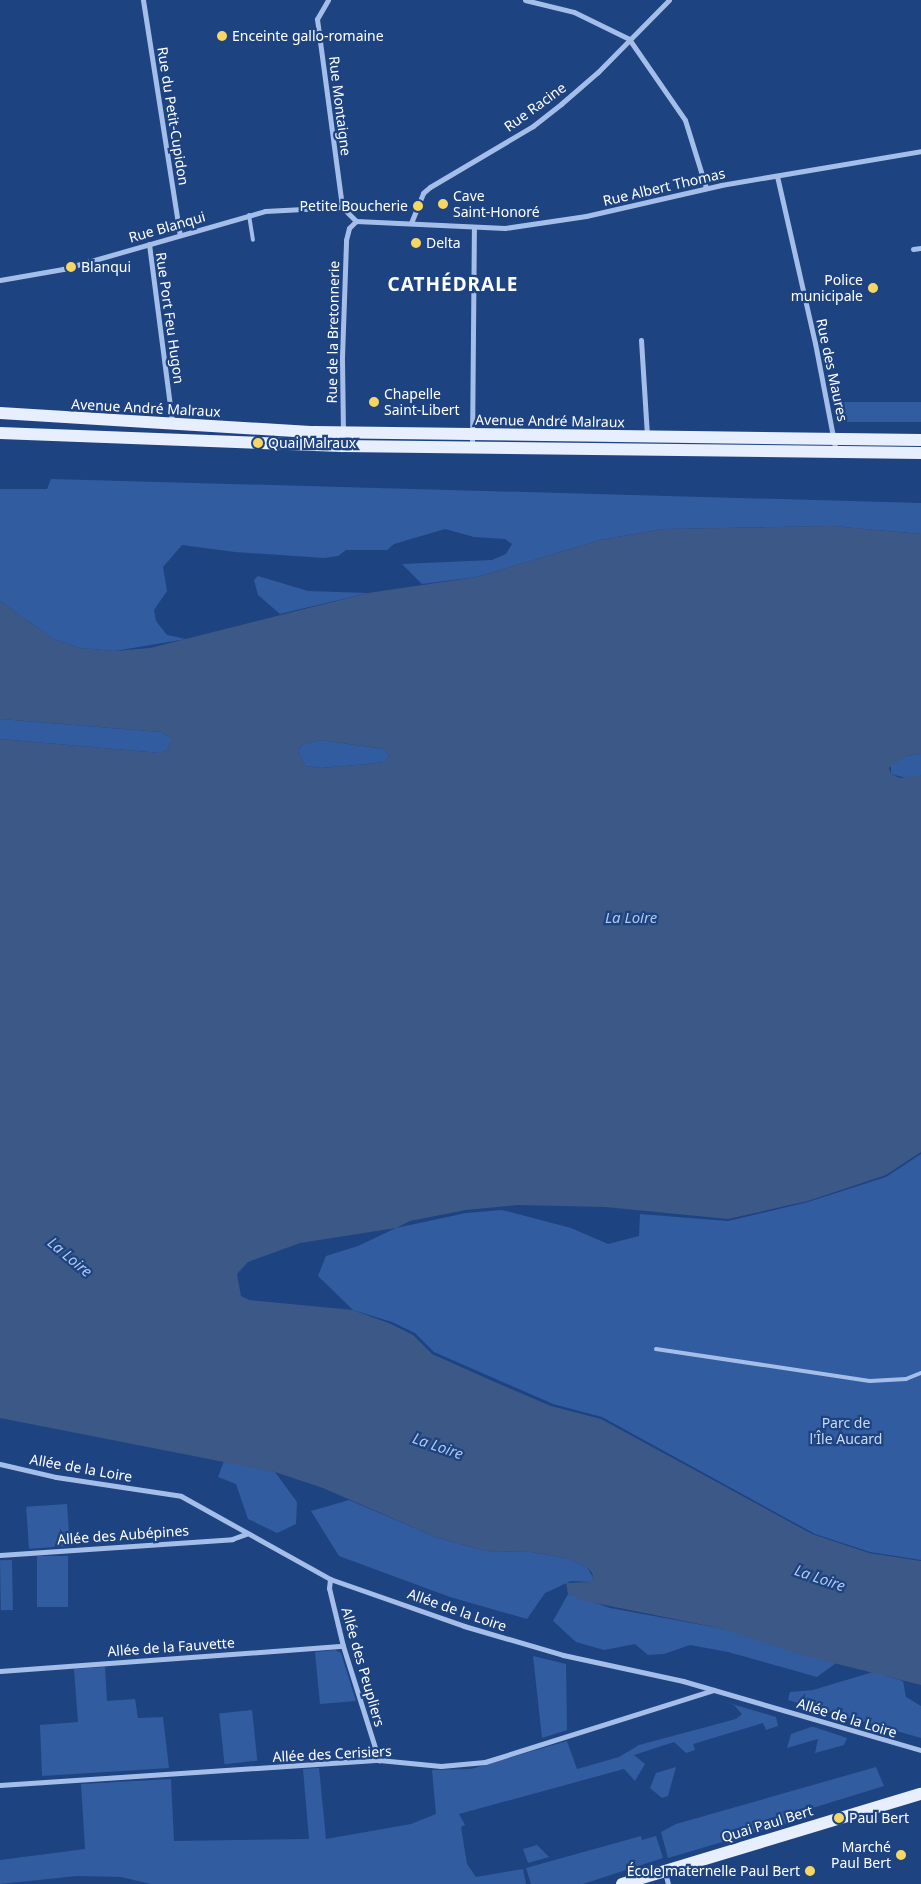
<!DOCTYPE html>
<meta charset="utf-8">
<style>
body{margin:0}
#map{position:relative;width:921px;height:1884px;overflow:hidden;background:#1e4381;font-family:"Noto Sans",sans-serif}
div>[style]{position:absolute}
.green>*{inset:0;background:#325ca0;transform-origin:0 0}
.water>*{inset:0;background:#3c5886}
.lane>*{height:4px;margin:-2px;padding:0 2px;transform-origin:2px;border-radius:2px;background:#a4bee9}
.street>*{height:5px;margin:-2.5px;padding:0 2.5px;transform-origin:2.5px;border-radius:2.5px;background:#a4bee9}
.primary>*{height:12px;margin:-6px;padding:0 6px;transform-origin:6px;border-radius:6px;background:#e7eefe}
.dots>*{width:14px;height:14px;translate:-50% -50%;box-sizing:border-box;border:2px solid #1e4381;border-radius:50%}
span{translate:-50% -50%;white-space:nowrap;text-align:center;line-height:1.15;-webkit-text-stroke:4.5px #1e4381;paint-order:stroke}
.poi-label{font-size:14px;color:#fff}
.left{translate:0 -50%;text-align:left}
.right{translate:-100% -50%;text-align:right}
.street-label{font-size:14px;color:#fff}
.park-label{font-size:14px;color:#c8daf7}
.water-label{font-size:15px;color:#afc9f1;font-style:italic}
.district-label{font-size:19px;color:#fff;font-weight:700;letter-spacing:1px}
</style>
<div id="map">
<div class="green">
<i style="left:921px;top:402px;width:20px;height:82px;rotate:90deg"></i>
<i style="clip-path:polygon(51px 479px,921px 503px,921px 534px,832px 526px,664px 529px,600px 540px,477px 577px,422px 584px,402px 564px,492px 560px,506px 554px,512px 544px,505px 539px,474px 537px,445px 529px,394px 544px,387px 550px,346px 550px,338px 556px,324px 558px,235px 552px,182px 545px,163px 567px,167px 591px,154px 610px,156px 621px,167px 635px,186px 639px,115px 651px,79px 648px,52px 638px,0 601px,0 489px,47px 489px)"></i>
<i style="clip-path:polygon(258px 576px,308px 591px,368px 593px,280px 614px,258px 595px,254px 580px)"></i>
<i style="clip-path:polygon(0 719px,161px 732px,170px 737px,170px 743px,168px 749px,160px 753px,0 739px)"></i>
<i style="clip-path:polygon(320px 740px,385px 749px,390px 756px,384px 762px,369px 764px,321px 768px,305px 766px,298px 751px,302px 745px)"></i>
<i style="clip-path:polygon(921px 754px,921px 775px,910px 779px,891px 774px,891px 764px,906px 756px)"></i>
<i style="clip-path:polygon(921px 1154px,921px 1560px,870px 1552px,815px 1534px,602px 1417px,553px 1404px,434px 1352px,415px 1333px,392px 1322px,353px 1310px,318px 1276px,326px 1256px,358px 1246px,396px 1228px,466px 1213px,502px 1210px,571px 1228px,608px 1244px,639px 1236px,640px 1214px,728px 1221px,808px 1202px,886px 1177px)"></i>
<i style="clip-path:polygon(224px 1461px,275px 1472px,297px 1502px,296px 1524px,277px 1533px,248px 1519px,236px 1484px,218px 1477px)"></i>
<i style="clip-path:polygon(349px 1500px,438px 1538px,486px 1551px,531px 1552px,566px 1558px,587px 1567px,594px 1579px,591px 1582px,571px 1581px,545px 1593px,527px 1619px,450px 1597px,339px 1556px,311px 1511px)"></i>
<i style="left:67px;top:1504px;width:42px;height:41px;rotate:86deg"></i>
<i style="left:68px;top:1556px;width:51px;height:31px;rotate:90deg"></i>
<i style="left:12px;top:1560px;width:50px;height:12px;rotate:89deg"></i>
<i style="clip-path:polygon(568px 1594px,610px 1608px,719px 1628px,836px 1663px,817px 1677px,728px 1652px,690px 1645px,664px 1654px,648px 1655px,635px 1644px,604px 1650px,576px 1642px,553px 1621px)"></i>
<i style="clip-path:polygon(335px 1650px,341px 1653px,356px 1701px,320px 1704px,315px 1652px)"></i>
<i style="clip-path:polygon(533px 1656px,566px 1664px,567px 1730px,542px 1738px)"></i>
<i style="clip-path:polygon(105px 1667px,107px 1701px,135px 1699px,138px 1718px,163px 1717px,169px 1768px,42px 1776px,40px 1725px,78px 1722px,74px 1669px)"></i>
<i style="clip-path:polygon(873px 1672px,903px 1681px,906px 1697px,921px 1706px,921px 1738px,788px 1700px,790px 1692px,813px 1690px)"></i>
<i style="clip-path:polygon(712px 1698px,776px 1717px,778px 1726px,766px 1730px,763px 1723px,693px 1744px,695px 1750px,686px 1753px,674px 1742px,634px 1755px,645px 1764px,635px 1781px,624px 1769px,459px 1814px,465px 1825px,461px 1827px,467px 1864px,476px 1877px,523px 1869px,526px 1884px,151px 1884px,121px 1877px,77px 1876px,0 1884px,0 1860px,85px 1849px,81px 1784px,171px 1779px,174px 1841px,309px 1839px,303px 1769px,319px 1768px,326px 1839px,411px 1824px,436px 1814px,432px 1770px,471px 1769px,567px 1741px,577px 1769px,619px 1757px,639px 1745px,736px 1719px,742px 1714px,734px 1705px)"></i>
<i style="left:252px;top:1710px;width:51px;height:33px;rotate:84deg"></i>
<i style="clip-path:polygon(811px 1727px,814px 1727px,847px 1738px,844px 1745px,815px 1753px,818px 1739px,787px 1748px,791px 1734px)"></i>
<i style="clip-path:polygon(676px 1767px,668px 1796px,662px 1798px,650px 1788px,656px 1773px)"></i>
<i style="clip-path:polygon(876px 1767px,884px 1786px,793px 1814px,794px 1821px,668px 1858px,661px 1832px,676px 1824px)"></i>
<i style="clip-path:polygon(641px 1836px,642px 1840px,656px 1836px,663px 1858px,583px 1884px,531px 1884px,526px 1868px)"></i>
<i style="clip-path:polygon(537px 1845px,549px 1857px,528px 1863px,523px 1849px)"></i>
</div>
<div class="water">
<i style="clip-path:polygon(evenodd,832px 526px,921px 534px,921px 754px,906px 756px,889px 768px,891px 774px,900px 778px,921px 775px,921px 1152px,886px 1175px,808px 1201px,728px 1219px,605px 1207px,518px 1205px,466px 1210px,410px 1221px,396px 1228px,300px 1243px,248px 1262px,237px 1274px,241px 1296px,249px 1300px,353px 1310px,391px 1324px,413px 1335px,432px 1354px,497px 1383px,551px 1406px,601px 1419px,812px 1534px,869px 1553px,921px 1561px,921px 1685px,802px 1655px,719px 1628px,585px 1601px,568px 1594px,566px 1583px,591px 1582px,594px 1579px,592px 1573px,587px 1567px,566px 1558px,531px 1552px,486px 1551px,438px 1538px,323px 1488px,275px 1472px,0 1418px,0 739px,160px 753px,168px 749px,170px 743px,170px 737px,161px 732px,0 719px,0 601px,52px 638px,79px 648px,115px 651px,150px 648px,368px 593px,477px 577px,600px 540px,664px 529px,832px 526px,320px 740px,385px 749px,390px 756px,384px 762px,369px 764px,321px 768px,305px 766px,298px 751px,302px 745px,320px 740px)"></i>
</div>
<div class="lane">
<i style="left:249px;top:215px;width:25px;rotate:81deg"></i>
<i style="left:656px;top:1349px;width:216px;rotate:8.5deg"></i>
<i style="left:870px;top:1381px;width:36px;rotate:-3deg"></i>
<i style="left:906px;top:1379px;width:16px;rotate:-22deg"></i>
</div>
<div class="street">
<i style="left:143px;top:0;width:238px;rotate:81.1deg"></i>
<i style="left:328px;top:0;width:22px;rotate:120deg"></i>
<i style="left:317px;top:19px;width:190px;rotate:82.4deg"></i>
<i style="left:525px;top:0;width:50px;rotate:13.8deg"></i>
<i style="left:574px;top:12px;width:61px;rotate:26.1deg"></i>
<i style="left:629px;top:39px;width:98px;rotate:55.3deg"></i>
<i style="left:685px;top:120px;width:71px;rotate:72.8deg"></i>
<i style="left:777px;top:176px;width:171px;rotate:77.2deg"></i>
<i style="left:815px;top:343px;width:111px;rotate:79.1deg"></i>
<i style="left:342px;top:207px;width:20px;rotate:45deg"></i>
<i style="left:356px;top:221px;width:149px;rotate:2.7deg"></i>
<i style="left:505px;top:228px;width:82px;rotate:-8.4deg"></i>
<i style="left:586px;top:216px;width:139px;rotate:-12.9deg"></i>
<i style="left:721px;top:185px;width:203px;rotate:-9.6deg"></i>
<i style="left:411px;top:223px;width:32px;rotate:-68deg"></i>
<i style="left:423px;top:193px;width:9px;rotate:-41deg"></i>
<i style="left:430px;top:187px;width:120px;rotate:-30.6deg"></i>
<i style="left:533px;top:126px;width:36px;rotate:-38deg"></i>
<i style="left:561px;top:104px;width:49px;rotate:-40.9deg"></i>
<i style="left:598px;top:72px;width:101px;rotate:-45.4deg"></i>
<i style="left:149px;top:244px;width:179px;rotate:82.6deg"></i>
<i style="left:913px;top:249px;width:8px;rotate:-7deg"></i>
<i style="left:0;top:280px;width:64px;rotate:-9.9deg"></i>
<i style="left:63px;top:269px;width:210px;rotate:-16deg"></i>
<i style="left:265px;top:211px;width:77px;rotate:-3deg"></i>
<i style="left:641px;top:340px;width:96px;rotate:86.4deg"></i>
<i style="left:343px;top:432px;width:75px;rotate:-90.8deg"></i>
<i style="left:342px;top:357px;width:117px;rotate:-88deg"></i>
<i style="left:346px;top:240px;width:12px;rotate:-76deg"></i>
<i style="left:349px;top:228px;width:10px;rotate:-45deg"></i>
<i style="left:472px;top:448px;width:220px;rotate:-89.5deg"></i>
<i style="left:0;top:1464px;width:57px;rotate:13.1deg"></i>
<i style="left:56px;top:1477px;width:126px;rotate:8.6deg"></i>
<i style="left:181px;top:1496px;width:171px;rotate:29.1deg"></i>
<i style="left:330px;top:1579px;width:142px;rotate:19.3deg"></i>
<i style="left:464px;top:1626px;width:103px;rotate:16.3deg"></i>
<i style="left:563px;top:1655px;width:123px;rotate:12.2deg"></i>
<i style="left:683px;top:1681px;width:248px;rotate:16.2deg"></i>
<i style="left:0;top:1555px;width:233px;rotate:-3.9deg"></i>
<i style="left:232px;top:1539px;width:15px;rotate:-20deg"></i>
<i style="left:330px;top:1579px;width:9px;rotate:96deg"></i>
<i style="left:329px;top:1588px;width:60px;rotate:76.4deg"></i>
<i style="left:343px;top:1646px;width:120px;rotate:72.5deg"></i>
<i style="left:0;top:1671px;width:344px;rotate:-4.2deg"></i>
<i style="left:0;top:1785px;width:380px;rotate:-3.8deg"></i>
<i style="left:379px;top:1760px;width:62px;rotate:5.5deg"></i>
<i style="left:441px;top:1766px;width:44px;rotate:-5.2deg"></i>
<i style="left:485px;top:1762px;width:240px;rotate:-17.5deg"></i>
<i style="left:665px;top:1872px;width:12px;rotate:76deg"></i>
</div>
<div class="primary">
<i style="left:0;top:413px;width:315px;rotate:3.5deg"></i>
<i style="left:314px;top:432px;width:607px;rotate:0.76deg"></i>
<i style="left:0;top:433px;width:342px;rotate:2.2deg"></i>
<i style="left:342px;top:446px;width:579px;rotate:0.69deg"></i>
<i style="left:622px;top:1884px;width:312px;rotate:-16.8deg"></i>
</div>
<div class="dots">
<i style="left:222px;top:36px;background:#f8d663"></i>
<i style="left:443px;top:204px;background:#f8d663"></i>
<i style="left:418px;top:206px;background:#f8d663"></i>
<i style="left:416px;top:243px;background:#f8d663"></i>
<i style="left:71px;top:267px;background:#f8d663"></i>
<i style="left:873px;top:288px;background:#f8d663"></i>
<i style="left:374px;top:402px;background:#f8d663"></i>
<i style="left:258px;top:443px;background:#f8d663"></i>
<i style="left:839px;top:1818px;background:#f8d663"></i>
<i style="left:901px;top:1855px;background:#f8d663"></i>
<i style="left:810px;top:1871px;background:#f8d663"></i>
</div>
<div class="poi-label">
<span class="left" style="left:232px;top:36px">Enceinte gallo-romaine</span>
<span class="left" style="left:453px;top:204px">Cave<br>Saint-Honoré</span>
<span class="right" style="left:408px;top:206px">Petite Boucherie</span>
<span class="left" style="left:426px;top:243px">Delta</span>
<span class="left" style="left:81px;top:267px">Blanqui</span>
<span class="right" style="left:863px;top:288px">Police<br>municipale</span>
<span class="left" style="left:384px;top:402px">Chapelle<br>Saint-Libert</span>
<span class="left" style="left:268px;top:443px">Quai Malraux</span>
<span class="left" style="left:849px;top:1818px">Paul Bert</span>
<span class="right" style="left:891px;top:1855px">Marché<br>Paul Bert</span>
<span class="right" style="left:800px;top:1871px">École maternelle Paul Bert</span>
</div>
<div class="street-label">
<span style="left:340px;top:106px;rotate:83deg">Rue Montaigne</span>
<span style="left:535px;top:107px;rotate:-36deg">Rue Racine</span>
<span style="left:173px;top:116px;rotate:81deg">Rue du Petit-Cupidon</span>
<span style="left:664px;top:187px;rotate:-13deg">Rue Albert Thomas</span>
<span style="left:167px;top:227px;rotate:-16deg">Rue Blanqui</span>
<span style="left:170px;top:318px;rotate:82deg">Rue Port Feu Hugon</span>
<span style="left:333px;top:332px;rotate:-89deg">Rue de la Bretonnerie</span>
<span style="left:832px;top:370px;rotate:78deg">Rue des Maures</span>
<span style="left:146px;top:408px;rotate:3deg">Avenue André Malraux</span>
<span style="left:550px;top:421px;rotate:1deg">Avenue André Malraux</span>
<span style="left:81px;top:1468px;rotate:10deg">Allée de la Loire</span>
<span style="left:123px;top:1535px;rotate:-4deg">Allée des Aubépines</span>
<span style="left:457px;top:1610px;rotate:19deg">Allée de la Loire</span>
<span style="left:171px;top:1647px;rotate:-4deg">Allée de la Fauvette</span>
<span style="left:363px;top:1667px;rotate:74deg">Allée des Peupliers</span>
<span style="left:847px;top:1718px;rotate:17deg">Allée de la Loire</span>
<span style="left:332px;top:1754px;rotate:-3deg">Allée des Cerisiers</span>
<span style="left:767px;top:1824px;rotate:-17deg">Quai Paul Bert</span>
</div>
<div class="park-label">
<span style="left:846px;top:1431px">Parc de<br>l'Île Aucard</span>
</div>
<div class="water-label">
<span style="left:631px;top:918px">La Loire</span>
<span style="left:70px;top:1257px;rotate:40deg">La Loire</span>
<span style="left:438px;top:1446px;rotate:19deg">La Loire</span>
<span style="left:820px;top:1578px;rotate:19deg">La Loire</span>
</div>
<div class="district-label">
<span style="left:453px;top:285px">CATHÉDRALE</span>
</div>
</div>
